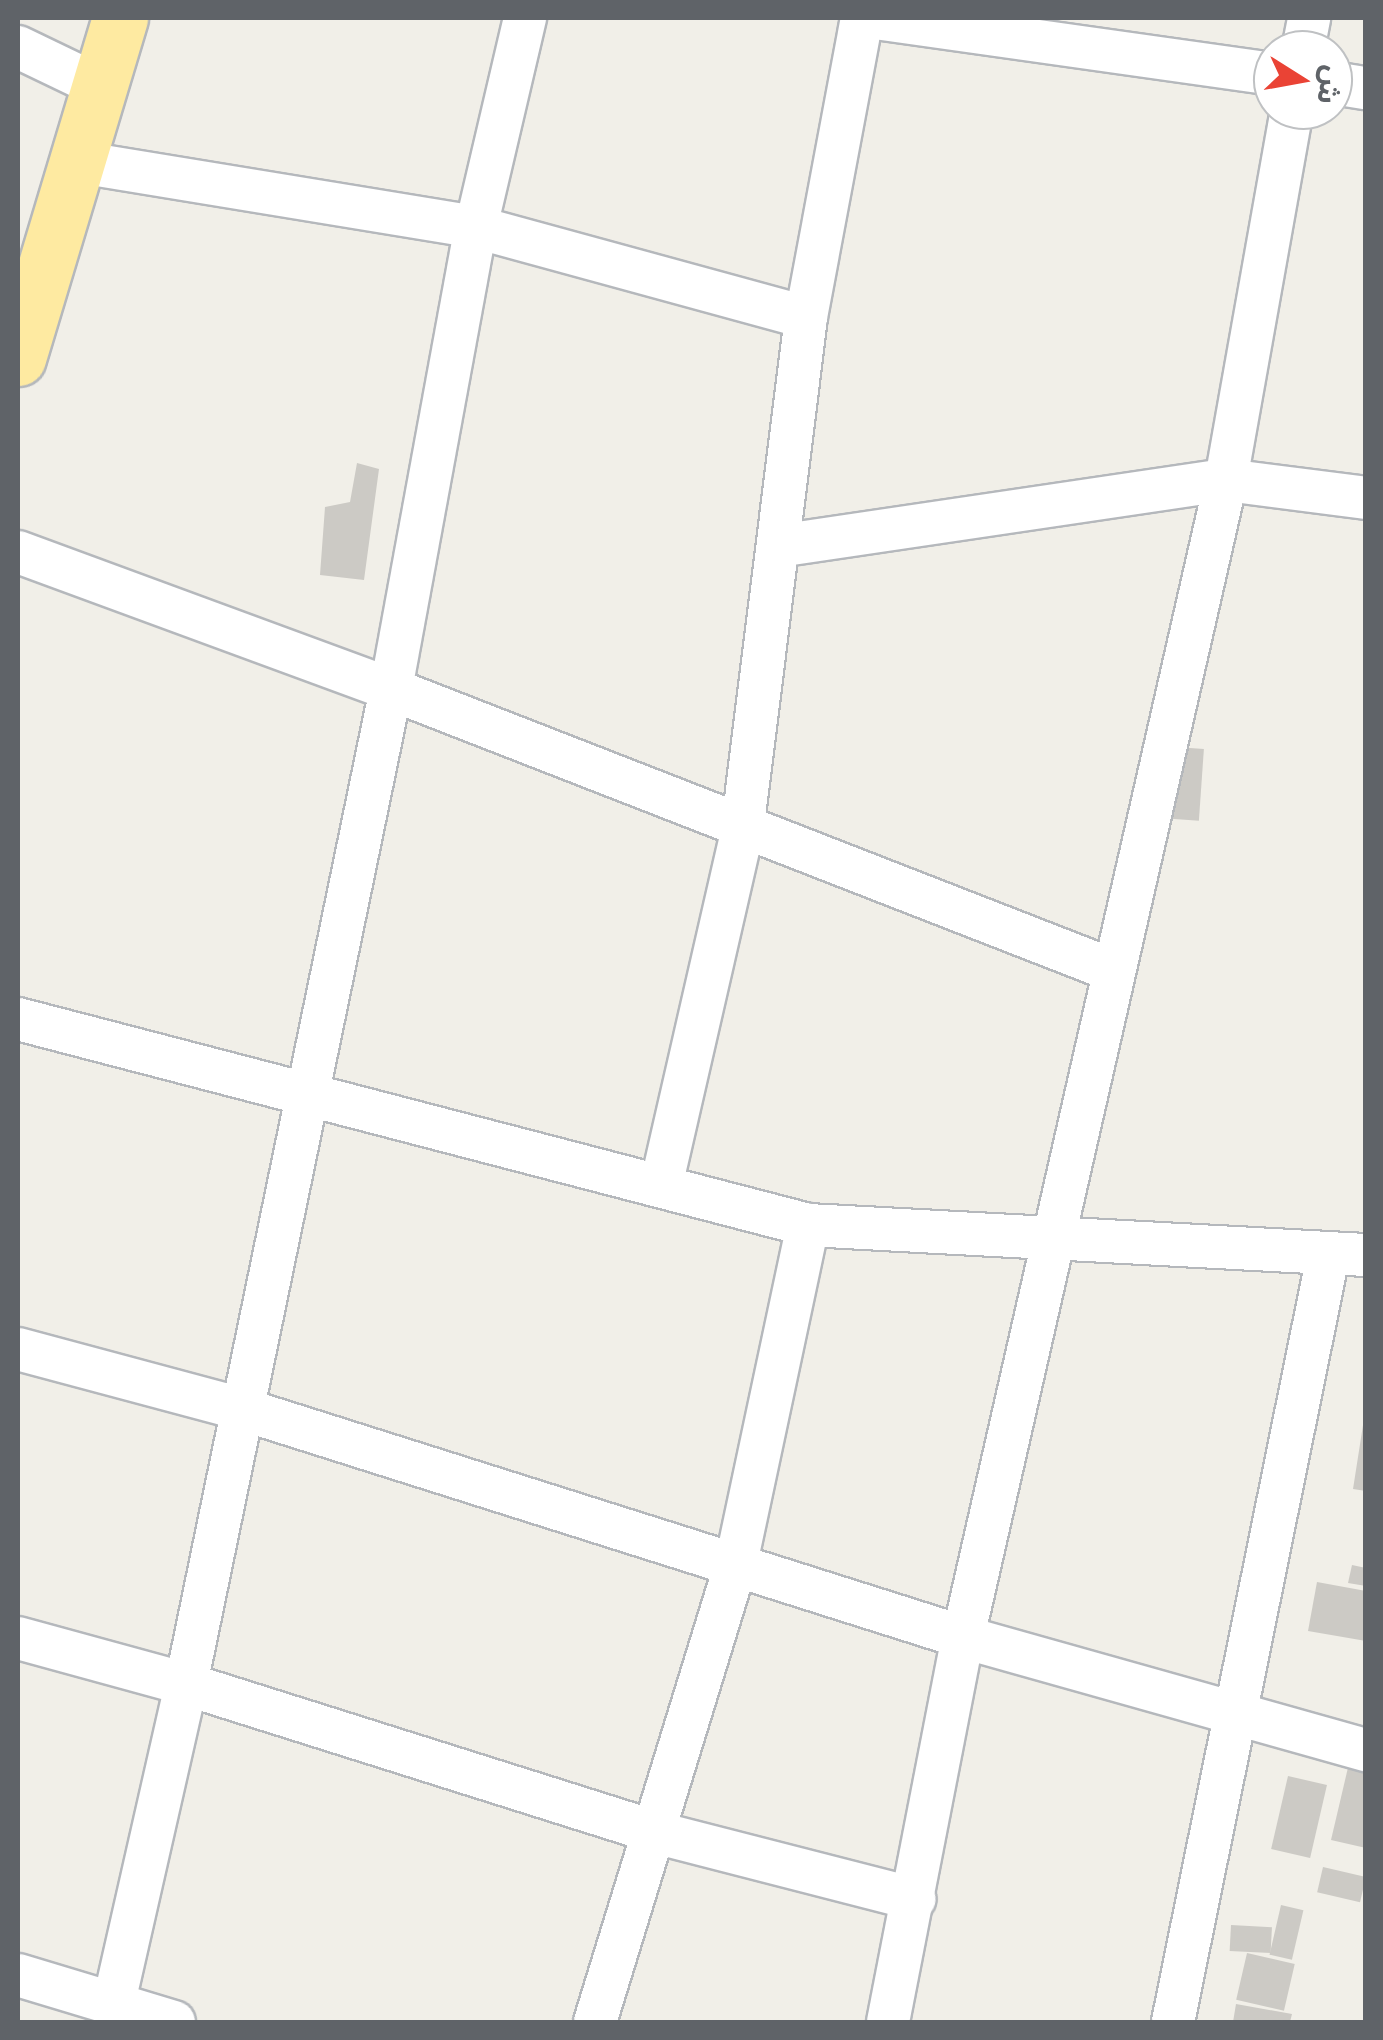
<!DOCTYPE html>
<meta charset="utf-8">
<style>
body{margin:0}
#map{position:relative;width:1383px;height:2040px;overflow:hidden;background:#f1efe8;font-family:"Space Grotesk","Noto Sans Arabic",sans-serif}
div>[style]{position:absolute}
.building>*{inset:0;background:#cccac5;transform-origin:0 0}
.roads{filter:drop-shadow(2px 0 #b5b8bc) drop-shadow(-2px 0 #b5b8bc) drop-shadow(0 2px #b5b8bc) drop-shadow(0 -2px #b5b8bc)}
.minor>*{height:42px;margin:-21px;padding:0 21px;transform-origin:21px;border-radius:21px;background:#fff}
.trunk>*{height:55px;margin:-27.5px;padding:0 27.5px;transform-origin:27.5px;border-radius:27.5px;background:#feeaa1}
span{translate:-50% -50%;white-space:nowrap;text-align:center;line-height:1.15;-webkit-text-stroke:8px #fff;paint-order:stroke}
.frame{position:absolute;inset:0;border:20px solid #5f6368;pointer-events:none}
.north{position:absolute;left:1253px;top:30px;width:100px;height:100px;box-sizing:border-box;background:#fff;border:2px solid #bfc1c3;border-radius:50%;rotate:101deg;font-size:28px;font-weight:700;line-height:40px;text-align:center;color:#5f6368}
.north::after{content:'';display:block;margin:auto;width:35px;height:45px;background:#ea4335;clip-path:polygon(50% 0,100% 100%,50% 72%,0 100%)}
</style>
<div id="map">
<div class="building">
<i style="clip-path:polygon(357px 463px,379px 469px,364px 580px,320px 575px,325px 507px,350px 502px)"></i>
<i style="left:1162px;top:746px;width:42px;height:72px;rotate:4deg"></i>
<i style="clip-path:polygon(1363px 1425px,1366px 1425px,1366px 1491px,1353px 1489px)"></i>
<i style="clip-path:polygon(1352px 1565px,1366px 1568px,1366px 1586px,1348px 1583px)"></i>
<i style="clip-path:polygon(1317px 1582px,1366px 1591px,1366px 1641px,1308px 1631px)"></i>
<i style="clip-path:polygon(1350px 1759px,1366px 1762px,1366px 1848px,1331px 1840px)"></i>
<i style="left:1288px;top:1776px;width:40px;height:75px;rotate:13deg"></i>
<i style="left:1323px;top:1867px;width:44px;height:26px;rotate:13deg"></i>
<i style="left:1281px;top:1905px;width:23px;height:51px;rotate:13deg"></i>
<i style="left:1231px;top:1925px;width:41px;height:26px;rotate:3deg"></i>
<i style="left:1247px;top:1953px;width:49px;height:48px;rotate:13deg"></i>
<i style="clip-path:polygon(1236px 2004px,1292px 2014px,1290px 2022px,1233px 2022px)"></i>
</div>
<div class="roads">
<div class="minor">
<i style="left:875px;top:18px;width:402px;rotate:8deg"></i>
<i style="left:18px;top:47px;width:90px;rotate:25.7deg"></i>
<i style="left:1303px;top:50px;width:33px;rotate:-79deg"></i>
<i style="left:1333px;top:83px;width:33px;rotate:9deg"></i>
<i style="left:79px;top:162px;width:402px;rotate:9.3deg"></i>
<i style="left:476px;top:227px;width:342px;rotate:15.3deg"></i>
<i style="left:778px;top:546px;width:453px;rotate:-8.4deg"></i>
<i style="left:1226px;top:480px;width:141px;rotate:7.3deg"></i>
<i style="left:18px;top:552px;width:397px;rotate:20.2deg"></i>
<i style="left:391px;top:689px;width:774px;rotate:21.29deg"></i>
<i style="left:18px;top:1019px;width:816px;rotate:14.61deg"></i>
<i style="left:808px;top:1225px;width:559px;rotate:3.08deg"></i>
<i style="left:661px;top:1186px;width:364px;rotate:-77.1deg"></i>
<i style="left:742px;top:831px;width:518px;rotate:-82.9deg"></i>
<i style="left:806px;top:317px;width:304px;rotate:-79.4deg"></i>
<i style="left:18px;top:1349px;width:232px;rotate:15deg"></i>
<i style="left:242px;top:1409px;width:756px;rotate:17.55deg"></i>
<i style="left:963px;top:1637px;width:419px;rotate:15.7deg"></i>
<i style="left:18px;top:1638px;width:174px;rotate:15.3deg"></i>
<i style="left:186px;top:1684px;width:491px;rotate:17.5deg"></i>
<i style="left:654px;top:1832px;width:269px;rotate:14.4deg"></i>
<i style="left:18px;top:1975px;width:163px;rotate:16.8deg"></i>
<i style="left:114px;top:2002px;width:326px;rotate:-77.2deg"></i>
<i style="left:186px;top:1684px;width:1016px;rotate:-78.36deg"></i>
<i style="left:391px;top:689px;width:470px;rotate:-79.6deg"></i>
<i style="left:476px;top:227px;width:215px;rotate:-76.8deg"></i>
<i style="left:595px;top:2022px;width:475px;rotate:-72.9deg"></i>
<i style="left:735px;top:1568px;width:351px;rotate:-78deg"></i>
<i style="left:888px;top:2022px;width:392px;rotate:-79deg"></i>
<i style="left:963px;top:1637px;width:1187px;rotate:-77.19deg"></i>
<i style="left:1226px;top:480px;width:376px;rotate:-79.9deg"></i>
<i style="left:1173px;top:2022px;width:782px;rotate:-78.56deg"></i>
</div>
<div class="trunk">
<i style="left:18px;top:358px;width:355px;rotate:-73.3deg"></i>
</div>
</div>
<div class="frame"></div>
<div class="north">ش</div>
</div>
